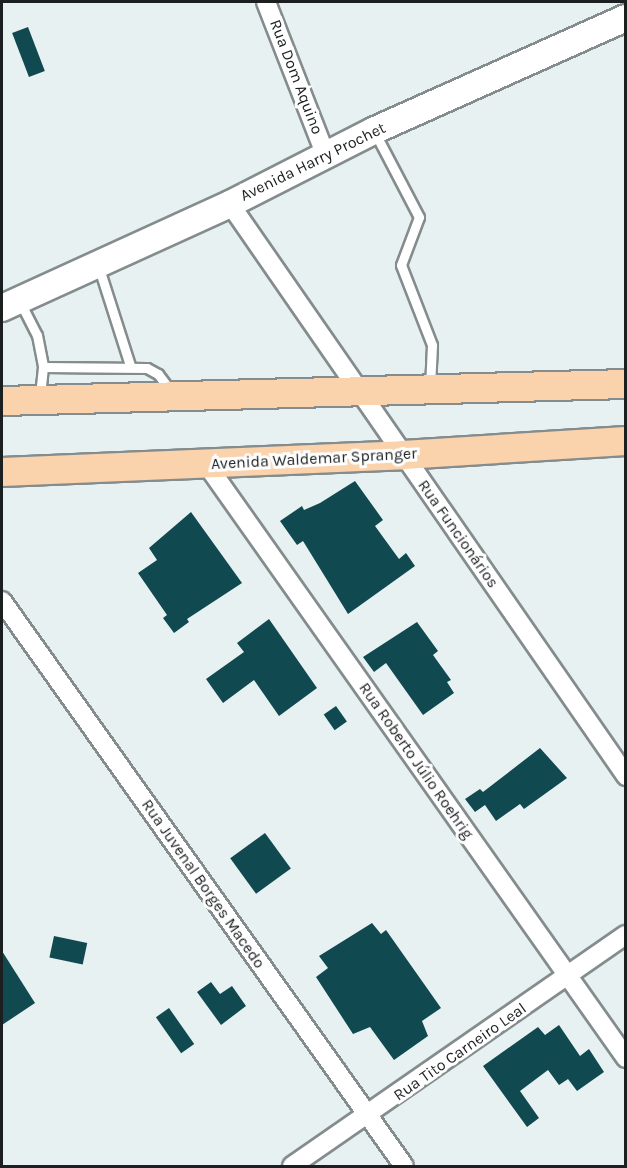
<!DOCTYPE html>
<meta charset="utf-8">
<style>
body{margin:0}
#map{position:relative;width:627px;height:1168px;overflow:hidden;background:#e8f1f2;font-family:Karla,sans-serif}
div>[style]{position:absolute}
.building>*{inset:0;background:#114950;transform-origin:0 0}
.roads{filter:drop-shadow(2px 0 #848c8d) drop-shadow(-2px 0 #848c8d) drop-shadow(0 2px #848c8d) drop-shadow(0 -2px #848c8d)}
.lane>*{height:9px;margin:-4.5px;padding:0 4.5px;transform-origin:4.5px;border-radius:4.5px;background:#fff}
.street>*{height:18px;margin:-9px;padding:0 9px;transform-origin:9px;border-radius:9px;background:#fff}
.secondary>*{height:26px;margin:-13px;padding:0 13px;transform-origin:13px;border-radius:13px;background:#fff}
.primary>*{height:28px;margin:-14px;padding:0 14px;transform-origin:14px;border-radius:14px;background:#fad3ad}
span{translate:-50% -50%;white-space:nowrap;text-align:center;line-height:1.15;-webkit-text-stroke:6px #fff;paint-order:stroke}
.street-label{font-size:16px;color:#1c1f20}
.frame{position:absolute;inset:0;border:3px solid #1c1f20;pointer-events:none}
</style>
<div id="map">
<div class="building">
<i style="left:28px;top:27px;width:47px;height:17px;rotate:69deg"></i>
<i style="clip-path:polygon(355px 481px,383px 520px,375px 526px,399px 559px,406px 553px,415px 566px,348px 614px,303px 541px,297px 545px,280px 521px,302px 506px,304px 510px,320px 503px)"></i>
<i style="clip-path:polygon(191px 512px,242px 583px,187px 619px,189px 622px,174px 633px,163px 618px,167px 615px,138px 573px,157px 560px,149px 548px)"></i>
<i style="clip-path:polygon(269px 619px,317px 688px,279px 716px,254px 680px,223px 703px,206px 679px,244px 652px,237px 643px)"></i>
<i style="clip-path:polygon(417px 622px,438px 651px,433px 655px,451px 680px,447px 682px,454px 693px,423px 715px,386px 663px,374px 672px,363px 657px)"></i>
<i style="left:336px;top:706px;width:19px;height:15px;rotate:55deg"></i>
<i style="clip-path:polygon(540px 748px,567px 778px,524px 809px,520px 804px,496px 821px,485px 805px,475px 812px,465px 799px,480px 789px,483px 792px)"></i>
<i style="left:265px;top:833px;width:44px;height:43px;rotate:54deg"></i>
<i style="clip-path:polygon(372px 923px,381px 934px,386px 930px,441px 1008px,422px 1021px,428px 1036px,394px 1060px,370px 1027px,353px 1034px,316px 977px,328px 968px,319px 956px)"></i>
<i style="left:54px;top:936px;width:34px;height:22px;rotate:12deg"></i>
<i style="clip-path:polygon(2px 951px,35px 1003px,2px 1025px)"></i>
<i style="clip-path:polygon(211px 982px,220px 994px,232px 986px,246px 1006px,221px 1025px,197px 992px)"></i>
<i style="left:169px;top:1008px;width:44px;height:16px;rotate:55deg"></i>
<i style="clip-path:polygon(559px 1025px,580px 1056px,589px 1049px,604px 1072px,577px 1091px,568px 1079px,559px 1085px,548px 1070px,520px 1091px,539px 1118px,527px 1127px,483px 1066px,538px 1027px,545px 1035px)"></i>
</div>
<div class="roads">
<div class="lane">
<i style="left:375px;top:133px;width:95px;rotate:62.4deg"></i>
<i style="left:419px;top:217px;width:51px;rotate:110.6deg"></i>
<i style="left:401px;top:265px;width:86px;rotate:68.8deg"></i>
<i style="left:432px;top:345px;width:42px;rotate:92.7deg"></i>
<i style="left:98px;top:265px;width:105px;rotate:72.3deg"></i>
<i style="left:20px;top:302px;width:37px;rotate:63deg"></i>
<i style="left:37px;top:335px;width:33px;rotate:79deg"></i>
<i style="left:43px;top:367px;width:30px;rotate:96deg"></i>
<i style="left:43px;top:367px;width:104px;rotate:0.6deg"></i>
<i style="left:147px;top:368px;width:13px;rotate:29deg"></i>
<i style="left:158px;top:374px;width:21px;rotate:53deg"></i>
</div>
<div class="street">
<i style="left:266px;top:2px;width:162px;rotate:68.7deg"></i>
<i style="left:230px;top:204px;width:696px;rotate:55.3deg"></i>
<i style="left:207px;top:465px;width:726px;rotate:54.76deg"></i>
<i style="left:2px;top:601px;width:693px;rotate:54.57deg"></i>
<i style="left:292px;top:1166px;width:406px;rotate:-34.7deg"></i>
</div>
<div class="secondary">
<i style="left:2px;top:308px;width:251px;rotate:-24.5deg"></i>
<i style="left:230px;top:204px;width:161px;rotate:-27deg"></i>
<i style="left:373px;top:131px;width:277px;rotate:-24.1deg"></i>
</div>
<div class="primary">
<i style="left:2px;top:401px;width:624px;rotate:-1.56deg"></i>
<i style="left:2px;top:472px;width:401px;rotate:-2.4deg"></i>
<i style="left:403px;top:455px;width:223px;rotate:-3.6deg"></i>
</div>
</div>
<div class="street-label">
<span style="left:296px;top:77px;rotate:69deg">Rua Dom Aquino</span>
<span style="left:313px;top:162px;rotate:-26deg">Avenida Harry Prochet</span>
<span style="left:314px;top:459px;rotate:-3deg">Avenida Waldemar Spranger</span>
<span style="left:458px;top:534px;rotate:55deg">Rua Funcionários</span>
<span style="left:416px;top:761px;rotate:55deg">Rua Roberto Júlio Roehrig</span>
<span style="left:203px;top:884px;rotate:55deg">Rua Juvenal Borges Macedo</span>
<span style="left:460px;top:1052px;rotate:-35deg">Rua Tito Carneiro Leal</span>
</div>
<div class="frame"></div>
</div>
